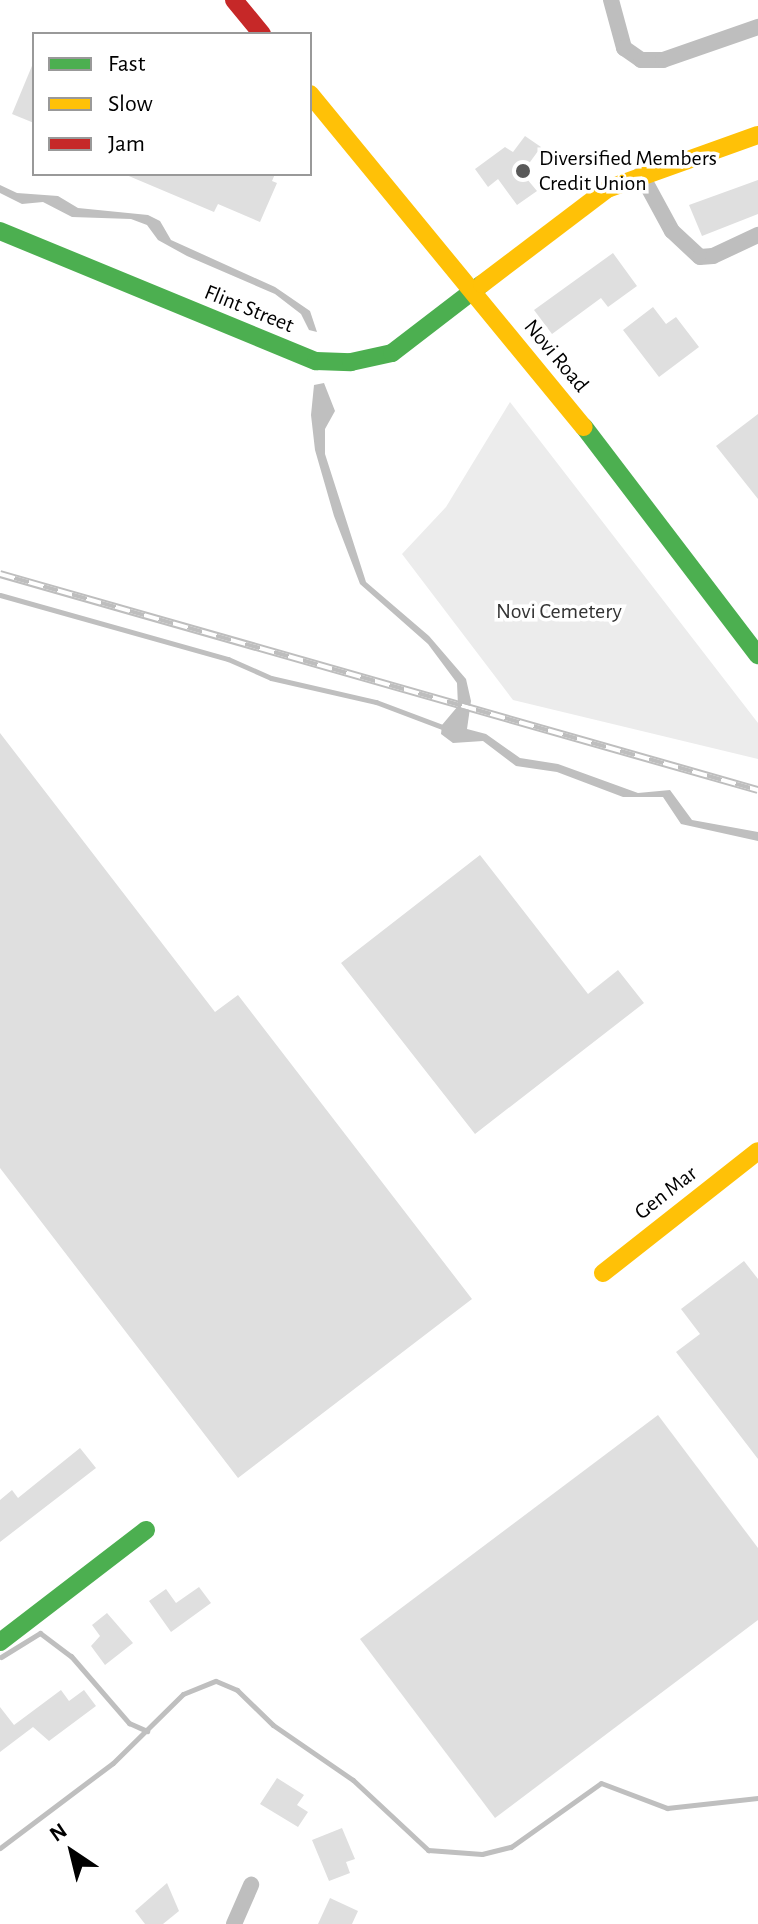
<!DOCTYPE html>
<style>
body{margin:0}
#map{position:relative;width:758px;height:1924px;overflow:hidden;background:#fff;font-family:"Alegreya Sans",sans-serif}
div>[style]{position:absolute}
.green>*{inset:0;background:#ececec}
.water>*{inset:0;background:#bfbfbf}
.stream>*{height:5px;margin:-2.5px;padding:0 2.5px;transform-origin:2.5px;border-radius:2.5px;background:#bfbfbf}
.building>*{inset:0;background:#dfdfdf}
.street>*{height:16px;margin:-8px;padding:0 8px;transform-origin:8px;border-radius:8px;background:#bebebe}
.fast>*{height:18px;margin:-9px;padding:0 9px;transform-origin:9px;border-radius:9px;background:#4caf50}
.slow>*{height:18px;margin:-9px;padding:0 9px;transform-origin:9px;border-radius:9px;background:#ffc107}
.jam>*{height:18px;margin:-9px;padding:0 9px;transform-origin:9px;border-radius:9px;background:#c62828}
.rail>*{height:8px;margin-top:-4px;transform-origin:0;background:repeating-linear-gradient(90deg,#fff 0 15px,#bebebe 0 30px);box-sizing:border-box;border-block:2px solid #bebebe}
.dots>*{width:22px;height:22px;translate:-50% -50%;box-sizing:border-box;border:4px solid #fff;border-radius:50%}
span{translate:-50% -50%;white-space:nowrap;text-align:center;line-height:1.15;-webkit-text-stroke:7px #fff;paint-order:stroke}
.poi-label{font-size:22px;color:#000}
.left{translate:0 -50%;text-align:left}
.street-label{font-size:22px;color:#000}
.park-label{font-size:22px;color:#333}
.legend{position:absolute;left:32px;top:32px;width:280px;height:144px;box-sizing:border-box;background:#fff;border:2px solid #999;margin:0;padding:10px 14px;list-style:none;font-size:24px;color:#000}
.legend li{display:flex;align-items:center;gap:16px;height:40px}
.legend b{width:40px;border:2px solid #999}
.north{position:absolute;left:32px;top:1812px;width:80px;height:80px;-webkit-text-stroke:6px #fff;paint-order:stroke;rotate:325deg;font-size:22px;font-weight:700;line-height:32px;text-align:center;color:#000}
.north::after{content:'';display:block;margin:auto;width:28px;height:36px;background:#000;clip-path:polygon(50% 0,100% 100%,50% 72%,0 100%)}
</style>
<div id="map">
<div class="green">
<i style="clip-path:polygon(510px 402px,758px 723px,758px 759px,513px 700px,402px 554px,446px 507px)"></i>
</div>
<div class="water">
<i style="clip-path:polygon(0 185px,17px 193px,58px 196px,78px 208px,148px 215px,160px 221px,171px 240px,275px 287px,310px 311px,317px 332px,309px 330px,301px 314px,275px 294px,187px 256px,158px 240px,147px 225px,131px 219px,72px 217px,43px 202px,22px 204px,0 193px)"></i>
<i style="clip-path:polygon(324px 383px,335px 411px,325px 429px,325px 454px,366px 582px,429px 636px,466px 679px,471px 701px,467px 729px,486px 734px,520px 758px,558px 764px,638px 793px,670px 790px,692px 820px,758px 832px,758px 841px,681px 824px,663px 797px,623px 797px,557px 772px,516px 766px,483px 741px,453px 743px,441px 734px,442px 725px,458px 706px,457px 683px,428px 644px,360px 584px,334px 516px,315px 450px,311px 415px,314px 385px)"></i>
</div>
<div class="stream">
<i style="left:0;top:595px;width:237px;rotate:15.7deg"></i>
<i style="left:228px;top:659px;width:47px;rotate:23.8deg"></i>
<i style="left:271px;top:678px;width:108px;rotate:12.9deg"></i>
<i style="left:376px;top:702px;width:74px;rotate:20.6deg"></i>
<i style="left:1px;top:1657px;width:46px;rotate:-31.6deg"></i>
<i style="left:40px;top:1633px;width:39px;rotate:37deg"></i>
<i style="left:71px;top:1656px;width:89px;rotate:49.1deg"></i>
<i style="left:129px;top:1723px;width:20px;rotate:24deg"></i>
<i style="left:0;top:1848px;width:141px;rotate:-37deg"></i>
<i style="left:113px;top:1763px;width:98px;rotate:-44.6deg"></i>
<i style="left:183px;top:1694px;width:35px;rotate:-22deg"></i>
<i style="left:216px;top:1681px;width:23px;rotate:23deg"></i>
<i style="left:237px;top:1690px;width:50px;rotate:44.2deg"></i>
<i style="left:273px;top:1725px;width:97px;rotate:34.5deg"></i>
<i style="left:353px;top:1780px;width:103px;rotate:43deg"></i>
<i style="left:428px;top:1850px;width:54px;rotate:4.2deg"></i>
<i style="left:482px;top:1854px;width:30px;rotate:-14deg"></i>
<i style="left:511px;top:1847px;width:110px;rotate:-35.4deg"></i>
<i style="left:601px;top:1783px;width:71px;rotate:20.7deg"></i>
<i style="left:667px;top:1808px;width:92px;rotate:-6.3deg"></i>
</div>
<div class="building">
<i style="clip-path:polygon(34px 61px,34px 123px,12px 114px)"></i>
<i style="clip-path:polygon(525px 136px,541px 147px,522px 173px,537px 191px,517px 205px,498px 179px,488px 187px,475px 169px,505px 147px,513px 152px)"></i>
<i style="clip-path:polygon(124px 174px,275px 174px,272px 181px,277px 183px,260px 222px,218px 204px,214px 212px)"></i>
<i style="clip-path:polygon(758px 180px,758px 214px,702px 236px,689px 205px)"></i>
<i style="clip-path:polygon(613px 253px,637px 286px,608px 307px,601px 298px,552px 334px,534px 310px)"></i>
<i style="clip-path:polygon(653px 307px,666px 324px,676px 317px,699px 347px,659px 377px,623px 330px)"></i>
<i style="clip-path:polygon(758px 414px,758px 499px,716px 446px)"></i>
<i style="clip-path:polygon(0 733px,215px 1012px,238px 995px,472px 1299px,238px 1478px,0 1168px)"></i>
<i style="clip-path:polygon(480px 855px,588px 994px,618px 970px,644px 1003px,475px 1134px,341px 963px)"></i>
<i style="clip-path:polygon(744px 1261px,758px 1279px,758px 1459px,676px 1352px,700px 1334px,681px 1309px)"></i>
<i style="clip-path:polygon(658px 1415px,758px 1548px,758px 1620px,495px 1818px,360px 1639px)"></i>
<i style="clip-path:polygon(80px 1448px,96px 1468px,0 1542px,0 1500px,12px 1490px,18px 1498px)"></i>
<i style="clip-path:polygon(199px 1587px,211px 1603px,171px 1632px,149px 1601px,166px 1589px,176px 1603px)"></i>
<i style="clip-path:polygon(107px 1613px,133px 1643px,105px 1665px,91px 1646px,100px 1636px,92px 1625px)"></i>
<i style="clip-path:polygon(61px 1690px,69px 1701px,84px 1690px,96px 1706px,49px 1741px,33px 1727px,0 1752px,0 1707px,14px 1725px)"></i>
<i style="clip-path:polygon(277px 1778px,304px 1795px,297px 1805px,308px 1812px,298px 1827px,260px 1804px)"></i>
<i style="clip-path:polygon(342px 1828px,355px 1859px,346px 1862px,350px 1873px,329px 1881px,312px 1840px)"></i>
<i style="clip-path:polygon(167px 1883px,179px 1911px,163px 1924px,145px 1924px,135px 1911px)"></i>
<i style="clip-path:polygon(330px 1898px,358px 1911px,352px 1924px,318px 1924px)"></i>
</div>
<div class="street">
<i style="left:611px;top:0;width:50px;rotate:74.8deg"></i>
<i style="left:624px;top:48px;width:21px;rotate:35deg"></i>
<i style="left:641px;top:60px;width:22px"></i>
<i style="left:663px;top:60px;width:101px;rotate:-19.2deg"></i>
<i style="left:641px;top:174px;width:65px;rotate:61.5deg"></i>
<i style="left:672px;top:231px;width:38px;rotate:43deg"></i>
<i style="left:700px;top:257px;width:13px;rotate:-4deg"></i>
<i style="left:713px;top:256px;width:50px;rotate:-25deg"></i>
<i style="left:234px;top:1924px;width:43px;rotate:-66.4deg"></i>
</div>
<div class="fast">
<i style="left:0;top:231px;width:342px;rotate:22.4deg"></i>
<i style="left:316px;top:361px;width:35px;rotate:2deg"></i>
<i style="left:351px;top:362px;width:42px;rotate:-12.4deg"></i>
<i style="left:392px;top:353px;width:113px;rotate:-37.5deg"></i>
<i style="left:584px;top:427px;width:287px;rotate:52.7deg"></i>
<i style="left:0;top:1642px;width:184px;rotate:-37.5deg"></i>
</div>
<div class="slow">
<i style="left:310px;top:94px;width:431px;rotate:50.6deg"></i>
<i style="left:482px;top:284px;width:157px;rotate:-37.2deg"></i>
<i style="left:607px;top:189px;width:160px;rotate:-19.7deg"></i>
<i style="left:603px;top:1273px;width:197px;rotate:-38.2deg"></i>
</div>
<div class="jam">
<i style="left:234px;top:0;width:44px;rotate:50.5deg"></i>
</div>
<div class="rail">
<i style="left:0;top:574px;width:788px;rotate:15.91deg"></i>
</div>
<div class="dots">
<i style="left:523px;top:171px;background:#595959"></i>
</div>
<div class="poi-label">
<span class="left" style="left:539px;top:171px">Diversified Members<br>Credit Union</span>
</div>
<div class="street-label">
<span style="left:249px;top:309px;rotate:22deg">Flint Street</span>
<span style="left:556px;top:356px;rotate:50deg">Novi Road</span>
<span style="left:666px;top:1193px;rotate:-38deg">Gen Mar</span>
</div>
<div class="park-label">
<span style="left:559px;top:612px">Novi Cemetery</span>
</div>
<ul class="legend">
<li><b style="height:10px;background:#4caf50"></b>Fast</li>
<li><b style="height:10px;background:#ffc107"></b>Slow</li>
<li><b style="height:10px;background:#c62828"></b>Jam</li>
</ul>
<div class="north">N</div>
</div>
